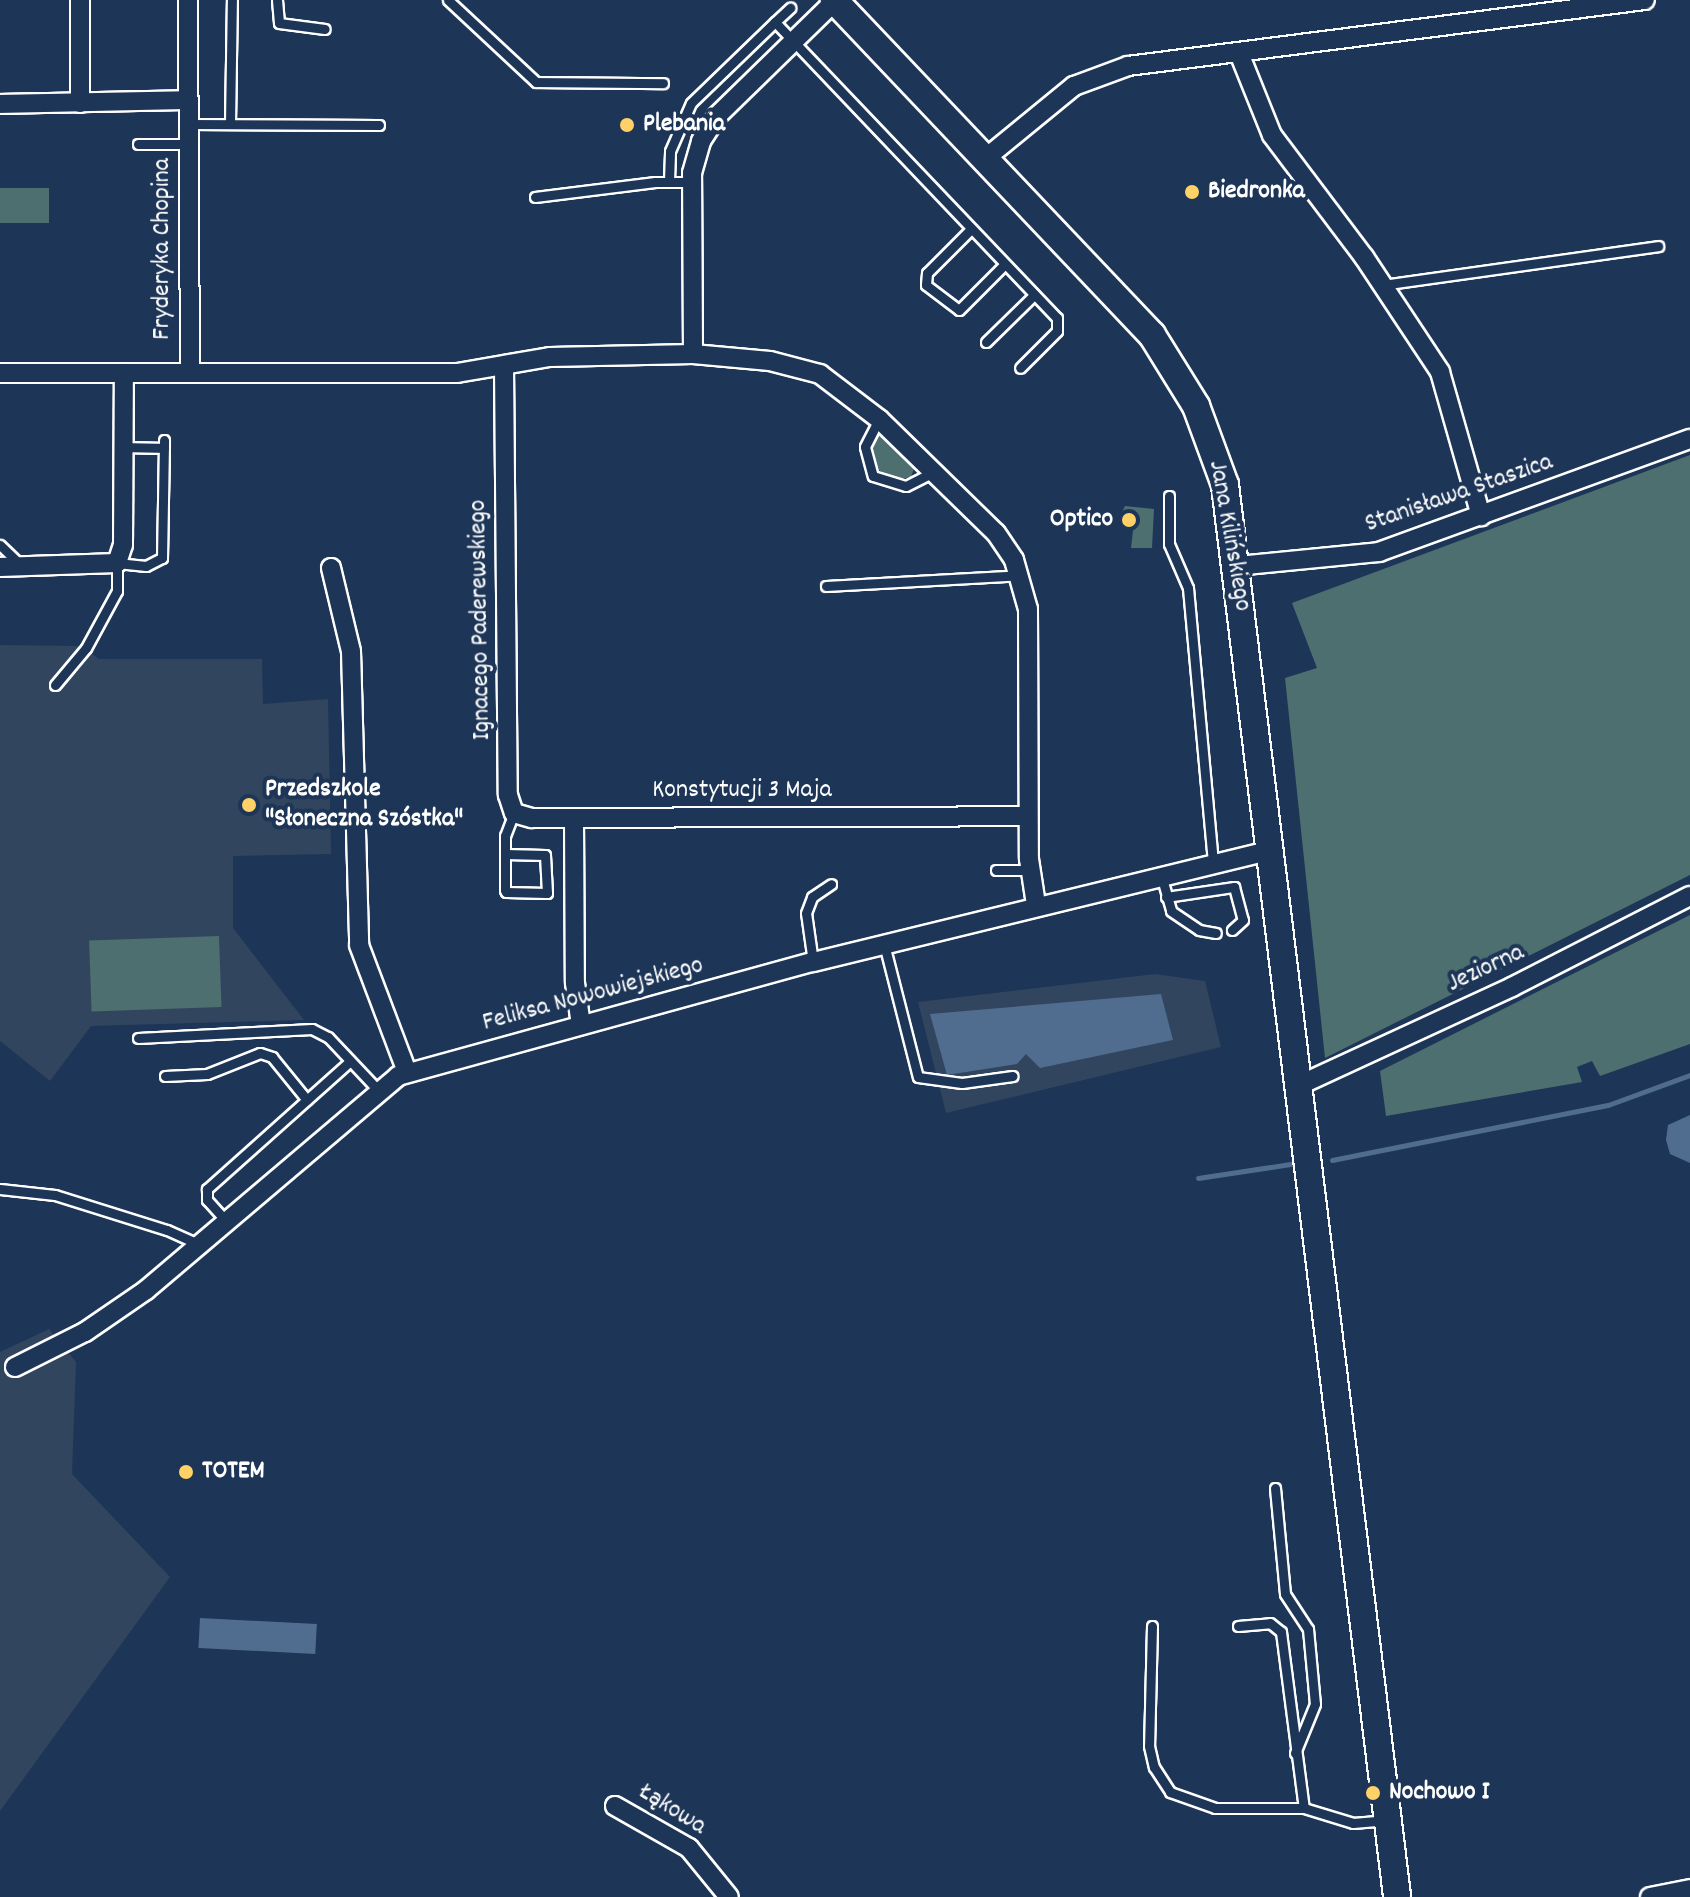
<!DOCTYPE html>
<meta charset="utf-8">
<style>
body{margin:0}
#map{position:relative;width:1690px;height:1897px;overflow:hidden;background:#1d3557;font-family:Dekko,sans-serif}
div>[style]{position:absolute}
.built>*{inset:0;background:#32455e}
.green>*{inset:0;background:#4d6f70;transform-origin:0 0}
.water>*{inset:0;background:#506d90;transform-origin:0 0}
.stream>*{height:5px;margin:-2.5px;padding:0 2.5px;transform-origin:2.5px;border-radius:2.5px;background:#506d90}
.roads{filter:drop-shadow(2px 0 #fff) drop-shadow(-2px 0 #fff) drop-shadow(0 2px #fff) drop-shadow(0 -2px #fff)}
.service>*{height:9px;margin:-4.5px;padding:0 4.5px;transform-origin:4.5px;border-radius:4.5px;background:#1d3557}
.minor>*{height:18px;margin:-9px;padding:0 9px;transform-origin:9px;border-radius:9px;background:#1d3557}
.secondary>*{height:26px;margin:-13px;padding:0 13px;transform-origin:13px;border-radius:13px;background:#1d3557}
.dots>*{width:22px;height:22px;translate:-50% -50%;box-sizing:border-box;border:4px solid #1d3557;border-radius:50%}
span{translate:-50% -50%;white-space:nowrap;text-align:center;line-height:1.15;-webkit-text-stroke:8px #1d3557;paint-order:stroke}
.poi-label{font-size:26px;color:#fff;font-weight:700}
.left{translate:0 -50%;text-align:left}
.right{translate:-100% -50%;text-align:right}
.street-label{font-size:26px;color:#fff}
</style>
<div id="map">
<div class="built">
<i style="clip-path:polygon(0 645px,82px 646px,99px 659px,262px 659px,263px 704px,328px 699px,331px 854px,233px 856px,233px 928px,304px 1020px,91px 1026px,50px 1081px,0 1041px)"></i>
<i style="clip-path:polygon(1155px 974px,1205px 981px,1221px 1047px,946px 1113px,918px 1002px)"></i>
<i style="clip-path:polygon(49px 1329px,76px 1362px,72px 1474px,170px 1577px,0 1811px,0 1352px)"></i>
</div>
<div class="green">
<i style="left:0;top:188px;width:49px;height:35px"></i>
<i style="clip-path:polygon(880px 434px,915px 466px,911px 477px,893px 480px,872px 465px,871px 441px)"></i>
<i style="clip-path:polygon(1690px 455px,1690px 875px,1325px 1058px,1285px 678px,1317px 668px,1292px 603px)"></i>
<i style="clip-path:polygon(1125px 506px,1154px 509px,1152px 548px,1131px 548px,1135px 512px,1122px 512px)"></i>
<i style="clip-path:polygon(1690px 915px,1690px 1044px,1600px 1076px,1592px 1061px,1577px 1067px,1582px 1082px,1386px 1116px,1380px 1071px)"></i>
<i style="left:219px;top:936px;width:71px;height:130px;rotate:88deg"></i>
</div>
<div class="water">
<i style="clip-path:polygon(1161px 994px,1173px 1040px,1040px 1068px,1026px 1054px,1017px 1064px,947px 1075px,930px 1014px)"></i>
<i style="clip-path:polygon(1690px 1115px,1690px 1163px,1670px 1154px,1666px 1140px,1668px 1125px)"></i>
<i style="left:200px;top:1618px;width:117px;height:30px;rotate:3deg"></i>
</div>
<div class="stream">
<i style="left:1332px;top:1160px;width:281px;rotate:-11.3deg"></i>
<i style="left:1608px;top:1105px;width:87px;rotate:-20.1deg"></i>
<i style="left:1198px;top:1178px;width:100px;rotate:-8.6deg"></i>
</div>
<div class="roads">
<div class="service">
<i style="left:277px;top:0;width:23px;rotate:85deg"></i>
<i style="left:279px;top:23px;width:46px;rotate:7.4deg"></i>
<i style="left:448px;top:0;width:120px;rotate:43deg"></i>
<i style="left:536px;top:82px;width:127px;rotate:0.5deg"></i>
<i style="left:775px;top:22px;width:21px;rotate:-43deg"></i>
<i style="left:230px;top:123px;width:123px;rotate:-89.1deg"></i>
<i style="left:188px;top:124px;width:191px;rotate:0.3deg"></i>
<i style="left:138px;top:144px;width:50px"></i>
<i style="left:669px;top:181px;width:30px;rotate:-88deg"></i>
<i style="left:670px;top:151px;width:52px;rotate:-66.4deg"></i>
<i style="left:691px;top:103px;width:117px;rotate:-44deg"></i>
<i style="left:775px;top:22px;width:409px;rotate:46.4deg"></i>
<i style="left:1057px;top:318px;width:13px;rotate:90deg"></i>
<i style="left:1057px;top:331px;width:52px;rotate:135deg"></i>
<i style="left:535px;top:197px;width:121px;rotate:-7.1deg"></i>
<i style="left:655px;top:182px;width:37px"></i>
<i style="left:971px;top:229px;width:62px;rotate:135deg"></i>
<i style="left:927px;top:273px;width:12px;rotate:95deg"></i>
<i style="left:926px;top:285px;width:41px;rotate:37.1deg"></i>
<i style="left:959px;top:310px;width:65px;rotate:-45deg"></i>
<i style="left:1382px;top:285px;width:279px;rotate:-8deg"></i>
<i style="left:986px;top:342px;width:67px;rotate:-44.4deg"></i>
<i style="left:879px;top:419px;width:31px;rotate:117deg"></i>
<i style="left:865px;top:447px;width:30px;rotate:75deg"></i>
<i style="left:873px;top:476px;width:34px;rotate:17deg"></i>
<i style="left:906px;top:486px;width:30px;rotate:-27deg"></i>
<i style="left:124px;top:447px;width:40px;rotate:1.4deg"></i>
<i style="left:1169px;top:496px;width:48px;rotate:90deg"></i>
<i style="left:1169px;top:544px;width:48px;rotate:66.6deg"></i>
<i style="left:1188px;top:588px;width:276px;rotate:84.8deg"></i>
<i style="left:0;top:545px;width:29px;rotate:44deg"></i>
<i style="left:826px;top:586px;width:194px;rotate:-3.2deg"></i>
<i style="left:55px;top:685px;width:48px;rotate:-50deg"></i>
<i style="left:86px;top:648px;width:65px;rotate:-61.5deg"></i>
<i style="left:117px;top:591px;width:28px;rotate:-90deg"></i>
<i style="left:117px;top:563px;width:29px;rotate:6deg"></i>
<i style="left:146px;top:566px;width:18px;rotate:-27deg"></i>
<i style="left:162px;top:558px;width:118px;rotate:-89deg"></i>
<i style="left:505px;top:854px;width:40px;rotate:1.4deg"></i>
<i style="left:545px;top:855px;width:38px;rotate:87deg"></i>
<i style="left:547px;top:893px;width:41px;rotate:-178.6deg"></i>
<i style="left:506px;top:892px;width:2px;rotate:-117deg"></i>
<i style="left:505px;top:890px;width:54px;rotate:-90deg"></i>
<i style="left:505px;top:836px;width:25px;rotate:-69deg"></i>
<i style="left:996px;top:870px;width:34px"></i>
<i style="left:1161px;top:875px;width:37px;rotate:74deg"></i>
<i style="left:1171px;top:911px;width:34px;rotate:34deg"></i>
<i style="left:1199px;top:930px;width:17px;rotate:10deg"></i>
<i style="left:1166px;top:897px;width:69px;rotate:-8.4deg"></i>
<i style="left:1234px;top:887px;width:34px;rotate:75deg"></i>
<i style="left:1243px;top:920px;width:15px;rotate:138deg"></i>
<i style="left:884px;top:944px;width:137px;rotate:75.7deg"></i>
<i style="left:918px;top:1077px;width:44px;rotate:7.8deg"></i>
<i style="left:962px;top:1083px;width:51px;rotate:-7.8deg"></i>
<i style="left:813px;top:962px;width:49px;rotate:-98.1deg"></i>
<i style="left:806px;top:913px;width:17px;rotate:-69deg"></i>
<i style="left:812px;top:897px;width:23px;rotate:-34deg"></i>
<i style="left:138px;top:1038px;width:174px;rotate:-3deg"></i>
<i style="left:312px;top:1029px;width:18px;rotate:27deg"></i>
<i style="left:328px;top:1037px;width:71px;rotate:46.7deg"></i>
<i style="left:165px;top:1076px;width:42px;rotate:-2.7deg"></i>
<i style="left:207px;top:1074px;width:57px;rotate:-21.6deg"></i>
<i style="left:260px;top:1053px;width:13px;rotate:18deg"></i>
<i style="left:272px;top:1057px;width:55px;rotate:50.9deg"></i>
<i style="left:0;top:1189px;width:55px;rotate:6.2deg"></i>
<i style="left:55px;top:1195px;width:117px;rotate:17.4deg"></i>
<i style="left:167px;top:1230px;width:37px;rotate:24deg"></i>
<i style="left:227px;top:1222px;width:30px;rotate:-132deg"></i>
<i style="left:207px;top:1200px;width:11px;rotate:-90deg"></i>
<i style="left:207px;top:1189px;width:192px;rotate:-41.8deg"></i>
<i style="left:1275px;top:1488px;width:106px;rotate:84.6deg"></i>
<i style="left:1285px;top:1594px;width:42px;rotate:56.7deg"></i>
<i style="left:1308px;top:1629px;width:75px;rotate:84.7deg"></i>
<i style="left:1315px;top:1704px;width:53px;rotate:112.2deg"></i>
<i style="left:1152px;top:1626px;width:120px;rotate:91.4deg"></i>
<i style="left:1149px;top:1746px;width:22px;rotate:77deg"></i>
<i style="left:1154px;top:1767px;width:30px;rotate:57deg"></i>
<i style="left:1170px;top:1792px;width:48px;rotate:19.6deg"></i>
<i style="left:1215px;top:1808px;width:89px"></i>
<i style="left:1304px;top:1808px;width:51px;rotate:17deg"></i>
<i style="left:1353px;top:1823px;width:32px;rotate:-5deg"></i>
<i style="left:1238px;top:1626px;width:32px;rotate:-5deg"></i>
<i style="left:1270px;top:1623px;width:14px;rotate:39deg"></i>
<i style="left:1281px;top:1632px;width:177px;rotate:82.6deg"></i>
</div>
<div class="minor">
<i style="left:80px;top:0;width:103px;rotate:90deg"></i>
<i style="left:188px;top:0;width:373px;rotate:89.7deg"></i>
<i style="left:1239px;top:53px;width:88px;rotate:68.1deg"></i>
<i style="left:1272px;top:135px;width:153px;rotate:53deg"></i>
<i style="left:1364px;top:257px;width:138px;rotate:56.5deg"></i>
<i style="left:1440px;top:372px;width:150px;rotate:74.1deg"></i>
<i style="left:0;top:104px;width:188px;rotate:-1.2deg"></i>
<i style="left:986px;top:158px;width:114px;rotate:-39.3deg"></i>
<i style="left:1074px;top:86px;width:58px;rotate:-20.3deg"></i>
<i style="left:1128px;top:66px;width:521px;rotate:-7.28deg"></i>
<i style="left:693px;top:354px;width:181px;rotate:-90.3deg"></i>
<i style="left:692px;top:173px;width:33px;rotate:-74deg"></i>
<i style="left:701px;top:141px;width:30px;rotate:-57deg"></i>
<i style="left:717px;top:116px;width:165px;rotate:-44.3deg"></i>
<i style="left:504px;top:366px;width:429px;rotate:89.5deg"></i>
<i style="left:508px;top:795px;width:19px;rotate:72deg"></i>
<i style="left:514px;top:813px;width:19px;rotate:16deg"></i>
<i style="left:532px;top:818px;width:496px;rotate:-0.2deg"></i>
<i style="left:0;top:373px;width:457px"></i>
<i style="left:457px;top:373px;width:94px;rotate:-9.8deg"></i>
<i style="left:550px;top:357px;width:143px;rotate:-1.2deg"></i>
<i style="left:693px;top:354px;width:77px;rotate:5.2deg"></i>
<i style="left:770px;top:361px;width:52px;rotate:14.6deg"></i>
<i style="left:820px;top:374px;width:74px;rotate:37.3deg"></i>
<i style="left:879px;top:419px;width:163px;rotate:44.3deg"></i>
<i style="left:996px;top:533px;width:32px;rotate:56deg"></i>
<i style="left:1014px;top:560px;width:51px;rotate:74.1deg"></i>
<i style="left:1028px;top:609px;width:250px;rotate:89.8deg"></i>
<i style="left:1029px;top:859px;width:47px;rotate:81.3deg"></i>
<i style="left:1237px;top:566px;width:143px;rotate:-5.6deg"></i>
<i style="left:1379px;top:552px;width:331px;rotate:-20deg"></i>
<i style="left:0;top:567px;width:117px;rotate:-2deg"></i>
<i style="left:117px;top:563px;width:19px;rotate:-72deg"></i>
<i style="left:123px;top:545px;width:172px;rotate:-89.7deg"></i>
<i style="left:331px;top:568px;width:85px;rotate:76.5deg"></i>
<i style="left:351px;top:651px;width:294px;rotate:88.4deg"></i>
<i style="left:359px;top:945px;width:136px;rotate:69.3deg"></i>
<i style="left:574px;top:818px;width:165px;rotate:89.7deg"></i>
<i style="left:575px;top:983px;width:42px;rotate:81.9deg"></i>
<i style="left:1302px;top:1084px;width:231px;rotate:-24.8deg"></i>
<i style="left:1512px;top:987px;width:200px;rotate:-27.1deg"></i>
<i style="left:15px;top:1367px;width:78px;rotate:-26.6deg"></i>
<i style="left:85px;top:1332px;width:74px;rotate:-34.5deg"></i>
<i style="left:146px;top:1290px;width:331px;rotate:-40.3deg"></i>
<i style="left:398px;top:1076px;width:430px;rotate:-15.4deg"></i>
<i style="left:813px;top:962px;width:472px;rotate:-13.7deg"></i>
<i style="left:615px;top:1806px;width:85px;rotate:29.6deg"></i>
<i style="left:689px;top:1848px;width:63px;rotate:50.8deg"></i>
<i style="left:1650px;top:1897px;width:41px;rotate:-11.3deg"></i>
</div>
<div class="secondary">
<i style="left:834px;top:0;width:462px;rotate:46.5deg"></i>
<i style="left:1152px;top:335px;width:84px;rotate:58.2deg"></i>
<i style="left:1196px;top:406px;width:84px;rotate:69.8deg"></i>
<i style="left:1225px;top:485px;width:1422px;rotate:83.05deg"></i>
</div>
</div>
<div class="dots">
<i style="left:627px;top:125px;background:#ffd166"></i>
<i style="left:1192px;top:192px;background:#ffd166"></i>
<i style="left:1129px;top:520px;background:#ffd166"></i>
<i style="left:249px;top:805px;background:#ffd166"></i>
<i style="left:186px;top:1472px;background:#ffd166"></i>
<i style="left:1373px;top:1793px;background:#ffd166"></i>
</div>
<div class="poi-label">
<span class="left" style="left:643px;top:125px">Plebania</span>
<span class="left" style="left:1208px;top:192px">Biedronka</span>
<span class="right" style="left:1113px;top:520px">Optico</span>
<span class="left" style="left:265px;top:805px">Przedszkole<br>"Słoneczna Szóstka"</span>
<span class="left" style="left:202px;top:1472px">TOTEM</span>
<span class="left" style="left:1389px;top:1793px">Nochowo I</span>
</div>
<div class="street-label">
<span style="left:163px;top:249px;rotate:-90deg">Fryderyka Chopina</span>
<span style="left:1459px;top:494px;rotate:-19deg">Stanisława Staszica</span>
<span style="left:1229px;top:536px;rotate:80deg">Jana Kilińskiego</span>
<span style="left:481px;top:620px;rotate:-91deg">Ignacego Paderewskiego</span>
<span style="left:742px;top:791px">Konstytucji 3 Maja</span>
<span style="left:1486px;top:969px;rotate:-25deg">Jeziorna</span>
<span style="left:593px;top:995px;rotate:-15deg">Feliksa Nowowiejskiego</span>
<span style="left:672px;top:1810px;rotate:32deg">Łąkowa</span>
</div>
</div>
